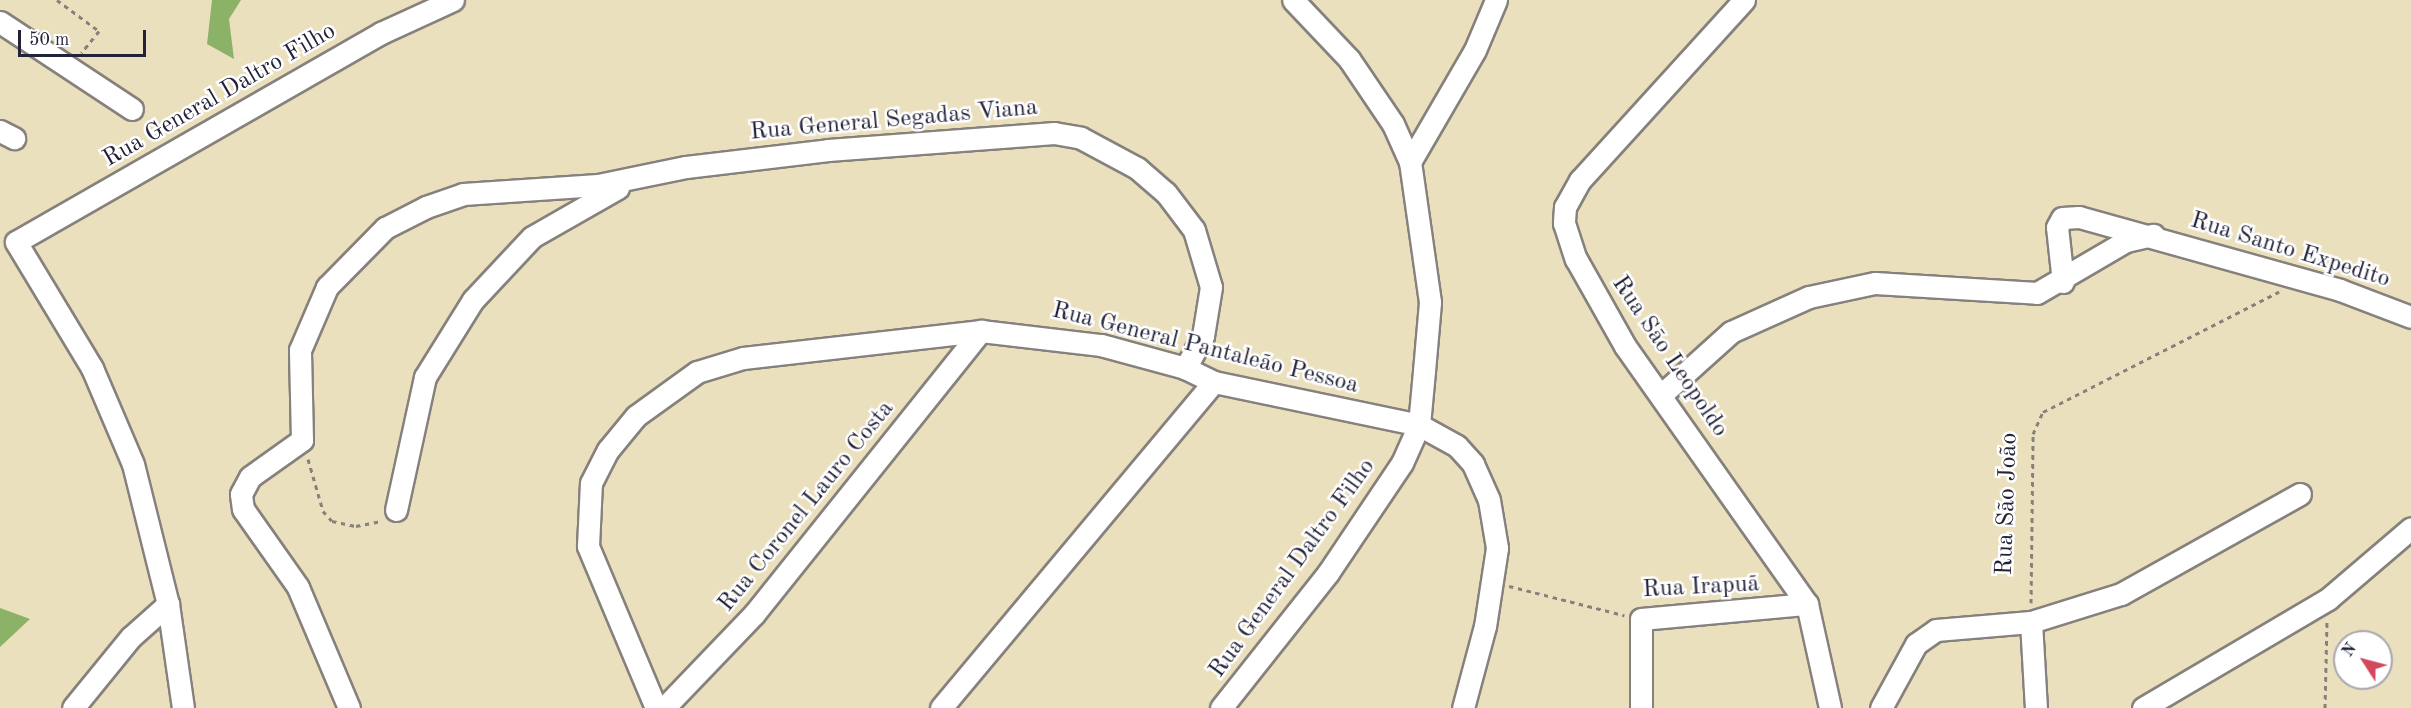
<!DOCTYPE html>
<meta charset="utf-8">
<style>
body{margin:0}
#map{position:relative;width:2411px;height:708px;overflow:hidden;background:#ebe0be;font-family:"Old Standard TT",serif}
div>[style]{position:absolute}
.forest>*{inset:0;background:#8cb267}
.path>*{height:3px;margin-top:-1.5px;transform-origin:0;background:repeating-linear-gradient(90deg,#86817c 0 4.5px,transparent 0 9px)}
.roads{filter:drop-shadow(2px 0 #86817c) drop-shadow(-2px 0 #86817c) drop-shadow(0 2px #86817c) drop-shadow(0 -2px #86817c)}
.minor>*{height:21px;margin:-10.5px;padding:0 10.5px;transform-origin:10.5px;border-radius:10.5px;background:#fff}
span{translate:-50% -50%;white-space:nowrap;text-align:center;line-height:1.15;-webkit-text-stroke:5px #fff;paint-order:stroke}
.street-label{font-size:24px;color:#22223b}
.north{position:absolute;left:2333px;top:630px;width:60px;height:60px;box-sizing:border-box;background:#fff;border:2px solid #a7a7b1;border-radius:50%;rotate:306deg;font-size:16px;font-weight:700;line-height:24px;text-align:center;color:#22223b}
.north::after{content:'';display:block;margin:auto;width:21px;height:27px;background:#d1495b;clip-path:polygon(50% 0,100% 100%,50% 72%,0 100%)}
.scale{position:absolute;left:18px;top:30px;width:128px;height:27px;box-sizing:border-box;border:3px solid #22223b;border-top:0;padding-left:8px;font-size:18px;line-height:21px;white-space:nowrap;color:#22223b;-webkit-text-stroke:4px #fff;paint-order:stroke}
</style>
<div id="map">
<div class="forest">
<i style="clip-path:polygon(212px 0,241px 0,229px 19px,234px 59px,207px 44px)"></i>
<i style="clip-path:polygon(0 608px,30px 619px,0 647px)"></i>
</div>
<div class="path">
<i style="left:57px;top:0;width:52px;rotate:36.4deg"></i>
<i style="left:99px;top:31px;width:28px;rotate:129deg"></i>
<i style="left:308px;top:459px;width:54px;rotate:73.9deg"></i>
<i style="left:323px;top:511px;width:13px;rotate:48deg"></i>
<i style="left:332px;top:521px;width:25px;rotate:12deg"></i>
<i style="left:356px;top:526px;width:26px;rotate:-11deg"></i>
<i style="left:1509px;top:586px;width:119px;rotate:14.2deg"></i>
<i style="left:2031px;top:603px;width:169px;rotate:-89.3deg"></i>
<i style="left:2033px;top:434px;width:24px;rotate:-66deg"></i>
<i style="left:2043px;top:412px;width:265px;rotate:-27deg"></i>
<i style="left:2325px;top:708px;width:86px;rotate:-88.7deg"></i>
</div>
<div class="roads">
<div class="minor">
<i style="left:1744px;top:0;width:244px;rotate:132.3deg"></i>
<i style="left:1580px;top:180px;width:31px;rotate:119deg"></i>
<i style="left:1565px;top:207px;width:16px;rotate:94deg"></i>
<i style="left:1564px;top:223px;width:38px;rotate:72deg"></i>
<i style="left:1576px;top:259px;width:100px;rotate:60.6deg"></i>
<i style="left:1625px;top:346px;width:316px;rotate:54.8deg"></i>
<i style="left:1807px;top:604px;width:107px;rotate:77.5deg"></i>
<i style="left:0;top:22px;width:158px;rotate:33.4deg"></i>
<i style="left:0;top:131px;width:16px;rotate:27deg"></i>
<i style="left:1410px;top:162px;width:129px;rotate:-59.9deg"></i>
<i style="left:1475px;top:50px;width:54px;rotate:-67.2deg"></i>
<i style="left:16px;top:242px;width:147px;rotate:58.9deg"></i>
<i style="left:92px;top:368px;width:104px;rotate:66.9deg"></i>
<i style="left:133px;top:464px;width:144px;rotate:76deg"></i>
<i style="left:168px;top:604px;width:105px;rotate:81.8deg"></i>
<i style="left:16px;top:242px;width:421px;rotate:-29.8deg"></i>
<i style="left:381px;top:33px;width:79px;rotate:-24.6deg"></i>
<i style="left:2063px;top:282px;width:55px;rotate:-96.2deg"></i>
<i style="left:2057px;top:227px;width:10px;rotate:-61deg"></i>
<i style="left:2062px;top:218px;width:17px;rotate:-3deg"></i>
<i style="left:2079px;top:217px;width:271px;rotate:15.6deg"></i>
<i style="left:2340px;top:290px;width:76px;rotate:20.8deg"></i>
<i style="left:1661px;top:395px;width:94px;rotate:-42deg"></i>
<i style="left:1731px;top:332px;width:85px;rotate:-24.2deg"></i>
<i style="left:1809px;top:297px;width:67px;rotate:-12deg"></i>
<i style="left:1875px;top:283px;width:162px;rotate:3.5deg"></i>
<i style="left:2037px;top:293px;width:103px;rotate:-30.3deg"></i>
<i style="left:2126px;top:241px;width:28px;rotate:-13deg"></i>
<i style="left:396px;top:510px;width:136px;rotate:-77.7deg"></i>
<i style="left:425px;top:377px;width:91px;rotate:-58.1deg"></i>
<i style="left:473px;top:300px;width:86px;rotate:-46.9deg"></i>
<i style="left:532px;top:237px;width:99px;rotate:-29.7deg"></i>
<i style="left:2031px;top:622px;width:86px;rotate:86.7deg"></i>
<i style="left:73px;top:708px;width:92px;rotate:-50.8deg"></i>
<i style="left:131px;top:637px;width:50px;rotate:-41.7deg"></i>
<i style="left:349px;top:708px;width:131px;rotate:-112.9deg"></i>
<i style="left:298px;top:587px;width:95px;rotate:-125.2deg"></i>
<i style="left:243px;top:509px;width:15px;rotate:-98deg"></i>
<i style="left:241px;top:494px;width:19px;rotate:-62deg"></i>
<i style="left:250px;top:477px;width:64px;rotate:-35.4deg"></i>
<i style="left:302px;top:440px;width:90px;rotate:-91.3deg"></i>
<i style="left:300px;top:350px;width:69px;rotate:-66.8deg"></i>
<i style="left:327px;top:287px;width:83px;rotate:-45.5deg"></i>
<i style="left:385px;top:228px;width:46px;rotate:-27.1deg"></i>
<i style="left:426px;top:207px;width:39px;rotate:-19deg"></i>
<i style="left:463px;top:194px;width:135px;rotate:-3.8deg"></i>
<i style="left:598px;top:185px;width:90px;rotate:-11.6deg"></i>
<i style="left:686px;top:167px;width:143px;rotate:-6.8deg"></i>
<i style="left:828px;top:150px;width:227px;rotate:-4.3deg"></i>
<i style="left:1054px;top:133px;width:27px;rotate:10deg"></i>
<i style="left:1081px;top:138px;width:64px;rotate:28.2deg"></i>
<i style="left:1137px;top:168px;width:38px;rotate:41deg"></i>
<i style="left:1166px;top:193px;width:46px;rotate:52.9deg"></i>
<i style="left:1194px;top:230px;width:59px;rotate:73.4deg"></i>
<i style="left:1211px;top:287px;width:50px;rotate:99.3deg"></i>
<i style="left:1203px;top:336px;width:37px;rotate:119deg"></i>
<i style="left:656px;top:708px;width:176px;rotate:-112.8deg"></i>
<i style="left:588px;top:546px;width:63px;rotate:-87.3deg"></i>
<i style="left:591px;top:483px;width:37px;rotate:-63deg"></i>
<i style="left:608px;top:450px;width:44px;rotate:-50.5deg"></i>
<i style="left:636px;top:416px;width:75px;rotate:-35.8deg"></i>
<i style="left:697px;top:372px;width:48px;rotate:-16.9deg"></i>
<i style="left:743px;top:358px;width:240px;rotate:-6.5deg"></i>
<i style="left:981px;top:331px;width:121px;rotate:6.7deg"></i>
<i style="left:1101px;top:345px;width:87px;rotate:15.3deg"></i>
<i style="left:1185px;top:368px;width:32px;rotate:26deg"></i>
<i style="left:1214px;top:382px;width:209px;rotate:11.8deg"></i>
<i style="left:1419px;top:425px;width:43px;rotate:28.9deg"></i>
<i style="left:1457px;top:446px;width:24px;rotate:48deg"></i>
<i style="left:1473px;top:464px;width:39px;rotate:66deg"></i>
<i style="left:1489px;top:500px;width:49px;rotate:80.5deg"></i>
<i style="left:1497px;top:548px;width:79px;rotate:98.7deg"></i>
<i style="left:1485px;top:626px;width:85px;rotate:105deg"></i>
<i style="left:664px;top:708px;width:130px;rotate:-46.2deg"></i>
<i style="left:754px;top:614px;width:363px;rotate:-51.3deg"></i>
<i style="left:941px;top:708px;width:425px;rotate:-50.1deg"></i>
<i style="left:1221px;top:708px;width:172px;rotate:-51.6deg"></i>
<i style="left:1328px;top:573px;width:133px;rotate:-56.1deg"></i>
<i style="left:1402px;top:463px;width:42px;rotate:-65.9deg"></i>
<i style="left:1419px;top:425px;width:54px;rotate:-84.7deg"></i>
<i style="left:1424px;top:371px;width:69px;rotate:-85deg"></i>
<i style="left:1430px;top:302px;width:141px;rotate:-98.1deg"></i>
<i style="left:1410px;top:162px;width:42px;rotate:-114.1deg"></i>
<i style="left:1393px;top:124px;width:78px;rotate:-124.1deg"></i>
<i style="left:1349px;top:59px;width:81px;rotate:-133.5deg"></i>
<i style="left:1641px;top:708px;width:89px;rotate:-90deg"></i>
<i style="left:1641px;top:619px;width:167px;rotate:-5.2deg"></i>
<i style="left:1881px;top:708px;width:73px;rotate:-61.3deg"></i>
<i style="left:1916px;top:644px;width:24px;rotate:-35deg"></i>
<i style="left:1936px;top:630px;width:95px;rotate:-4.8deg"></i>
<i style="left:2031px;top:622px;width:94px;rotate:-17.3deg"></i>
<i style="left:2121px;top:594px;width:205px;rotate:-29.2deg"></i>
<i style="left:2143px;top:708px;width:215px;rotate:-30.5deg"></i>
<i style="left:2328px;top:599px;width:109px;rotate:-40.5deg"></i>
</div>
</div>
<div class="street-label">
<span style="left:220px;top:96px;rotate:-30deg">Rua General Daltro Filho</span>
<span style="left:894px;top:121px;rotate:-5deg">Rua General Segadas Viana</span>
<span style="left:2290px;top:251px;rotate:17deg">Rua Santo Expedito</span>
<span style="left:1205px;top:349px;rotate:14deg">Rua General Pantaleão Pessoa</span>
<span style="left:1669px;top:357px;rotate:56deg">Rua São Leopoldo</span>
<span style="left:2008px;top:504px;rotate:-88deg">Rua São João</span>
<span style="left:807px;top:507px;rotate:-51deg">Rua Coronel Lauro Costa</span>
<span style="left:1293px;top:569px;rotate:-54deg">Rua General Daltro Filho</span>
<span style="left:1701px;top:588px;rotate:-3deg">Rua Irapuã</span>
</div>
<div class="north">N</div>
<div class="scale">50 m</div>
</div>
